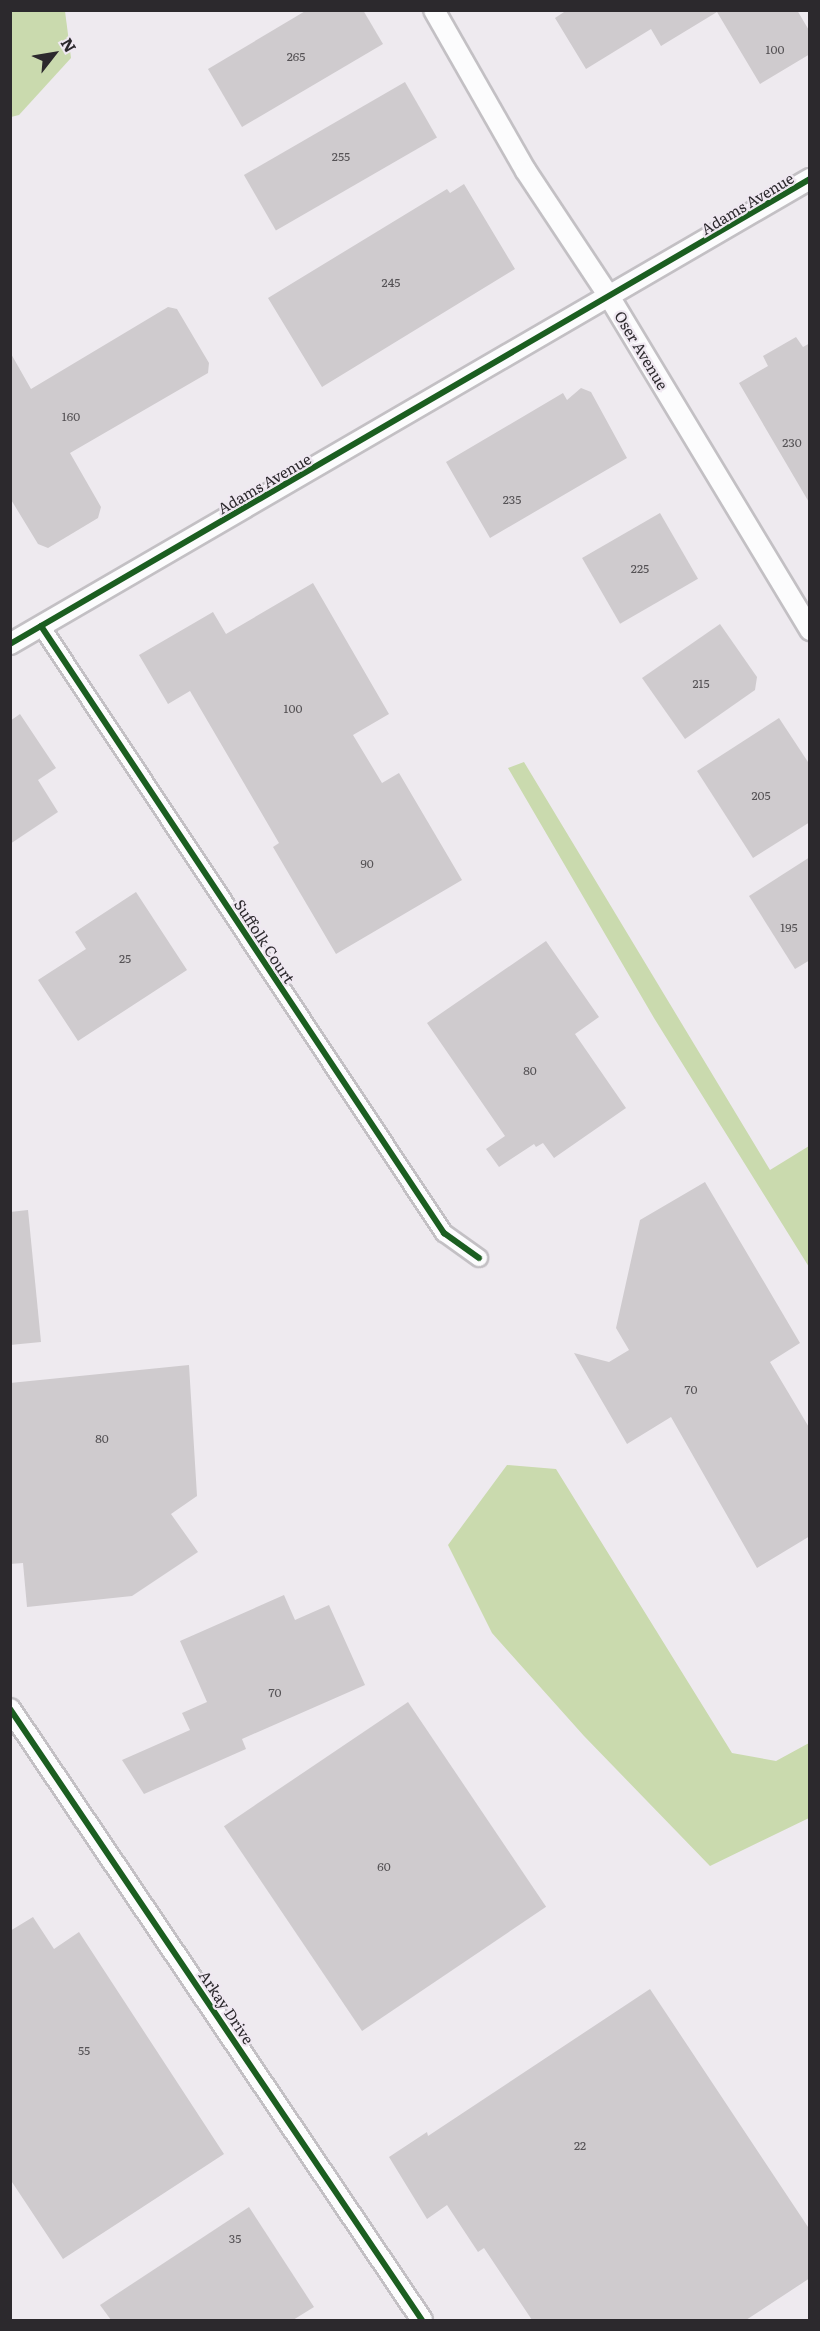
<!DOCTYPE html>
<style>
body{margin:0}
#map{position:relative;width:820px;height:2331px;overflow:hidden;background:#eeeaef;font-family:Literata,serif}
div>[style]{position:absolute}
.green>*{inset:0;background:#cadaae}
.building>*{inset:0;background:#cfcbce;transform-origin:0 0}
.roads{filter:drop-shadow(2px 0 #c3c0c4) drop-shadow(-2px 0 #c3c0c4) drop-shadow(0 2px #c3c0c4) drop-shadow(0 -2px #c3c0c4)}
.minor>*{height:16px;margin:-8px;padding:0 8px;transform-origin:8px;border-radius:8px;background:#fcfcfd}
.tertiary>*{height:20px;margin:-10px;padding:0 10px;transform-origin:10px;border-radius:10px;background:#fcfcfd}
.cycleway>*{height:6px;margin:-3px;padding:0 3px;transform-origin:3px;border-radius:3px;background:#1b5e20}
span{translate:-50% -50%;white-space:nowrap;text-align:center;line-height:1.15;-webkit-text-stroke:4.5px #efe8f1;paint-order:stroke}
.number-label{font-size:12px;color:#555255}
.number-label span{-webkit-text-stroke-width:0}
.street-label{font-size:15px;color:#2c292d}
.frame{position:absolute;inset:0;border:12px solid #2c292d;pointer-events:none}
.north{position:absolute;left:24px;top:24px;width:60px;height:60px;-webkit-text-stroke:4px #efe8f1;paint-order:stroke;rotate:59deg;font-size:16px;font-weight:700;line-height:24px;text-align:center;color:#2c292d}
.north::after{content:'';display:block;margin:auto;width:21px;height:27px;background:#2c292d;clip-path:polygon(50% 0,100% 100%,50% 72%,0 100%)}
</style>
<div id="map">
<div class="green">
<i style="clip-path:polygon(10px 11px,65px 11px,71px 58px,19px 115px,11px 117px)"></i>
<i style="clip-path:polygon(524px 762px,770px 1170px,809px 1146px,809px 1267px,654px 1018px,508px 768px)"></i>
<i style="clip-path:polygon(507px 1465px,556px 1469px,732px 1753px,776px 1761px,809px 1743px,809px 1818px,710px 1866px,584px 1736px,492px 1633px,448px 1545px)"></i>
</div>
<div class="building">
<i style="clip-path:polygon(307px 10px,363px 10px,383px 44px,242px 127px,208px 69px)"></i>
<i style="clip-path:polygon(567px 10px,797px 10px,810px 32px,810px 54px,760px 84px,717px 12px,661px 46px,651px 29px,586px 69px,555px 18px)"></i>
<i style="left:405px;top:82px;width:64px;height:186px;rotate:60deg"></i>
<i style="clip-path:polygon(464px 184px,515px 269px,322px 387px,268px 298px,447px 189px,450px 193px)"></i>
<i style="clip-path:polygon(168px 307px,177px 309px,209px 363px,208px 373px,70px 453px,101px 507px,98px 518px,48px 548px,38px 544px,10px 498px,10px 352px,31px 389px)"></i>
<i style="clip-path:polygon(796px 337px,803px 347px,810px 343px,810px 504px,739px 383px,768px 366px,763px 356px)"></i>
<i style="clip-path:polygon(581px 388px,591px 392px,627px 458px,490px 538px,446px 462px,563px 393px,567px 400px)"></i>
<i style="left:660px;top:513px;width:76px;height:90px;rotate:60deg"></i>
<i style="clip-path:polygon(313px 583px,389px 714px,353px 735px,382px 783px,399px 773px,462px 880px,336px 954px,273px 847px,279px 843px,190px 691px,168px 704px,139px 655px,213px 612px,226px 634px)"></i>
<i style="clip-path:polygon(720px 624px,757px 677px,755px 690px,685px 739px,642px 678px)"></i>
<i style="clip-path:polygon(20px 714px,56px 768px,38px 780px,58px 812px,10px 844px,10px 721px)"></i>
<i style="clip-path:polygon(779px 718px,810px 765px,810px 822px,753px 858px,697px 771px)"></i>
<i style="clip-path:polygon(810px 857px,810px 960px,795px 969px,749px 896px)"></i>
<i style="clip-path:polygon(136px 892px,187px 970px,78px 1041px,38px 980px,86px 949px,75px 932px)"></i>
<i style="clip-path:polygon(546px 941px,599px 1017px,575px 1034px,626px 1108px,554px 1158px,543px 1143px,536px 1147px,534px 1144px,499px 1167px,486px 1149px,505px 1136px,427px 1023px)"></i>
<i style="clip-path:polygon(705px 1182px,800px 1343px,770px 1362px,810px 1429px,810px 1536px,757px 1568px,671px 1417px,627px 1444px,574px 1353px,609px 1362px,629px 1350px,616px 1328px,640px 1220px)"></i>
<i style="clip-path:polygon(28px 1210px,41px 1342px,10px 1345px,10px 1212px)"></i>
<i style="clip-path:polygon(189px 1365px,197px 1496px,171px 1514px,198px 1552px,132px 1596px,27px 1607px,23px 1563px,10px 1564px,10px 1383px)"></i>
<i style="clip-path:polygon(284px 1595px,295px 1620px,329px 1605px,365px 1685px,242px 1739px,246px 1749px,144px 1794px,122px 1760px,190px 1730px,182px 1713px,207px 1702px,180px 1641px)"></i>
<i style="left:408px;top:1702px;width:247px;height:222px;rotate:56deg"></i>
<i style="clip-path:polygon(33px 1917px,54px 1949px,79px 1932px,224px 2154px,63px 2259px,10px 2179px,10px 1931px)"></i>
<i style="clip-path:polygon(650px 1989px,810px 2230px,810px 2278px,746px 2320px,532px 2320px,484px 2248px,478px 2252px,447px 2205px,427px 2219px,389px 2157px,427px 2132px,428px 2136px)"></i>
<i style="clip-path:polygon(249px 2207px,314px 2307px,293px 2320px,111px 2320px,100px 2305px)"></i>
</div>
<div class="roads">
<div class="minor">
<i style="left:41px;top:626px;width:729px;rotate:56.42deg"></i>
<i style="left:444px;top:1233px;width:43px;rotate:35.5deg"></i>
</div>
<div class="tertiary">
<i style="left:434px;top:10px;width:185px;rotate:60.3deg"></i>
<i style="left:526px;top:171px;width:152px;rotate:56.5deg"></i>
<i style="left:610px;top:298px;width:388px;rotate:58.9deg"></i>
<i style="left:10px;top:644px;width:925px;rotate:-30.17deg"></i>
<i style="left:10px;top:1709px;width:737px;rotate:56.01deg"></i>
</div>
</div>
<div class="cycleway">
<i style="left:41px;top:626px;width:729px;rotate:56.42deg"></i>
<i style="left:444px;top:1233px;width:43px;rotate:35.5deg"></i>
<i style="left:10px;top:644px;width:925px;rotate:-30.17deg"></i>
<i style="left:10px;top:1709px;width:737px;rotate:56.01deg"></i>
</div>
<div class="number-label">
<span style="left:775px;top:50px">100</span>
<span style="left:296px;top:57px">265</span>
<span style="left:341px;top:157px">255</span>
<span style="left:391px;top:283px">245</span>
<span style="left:71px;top:417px">160</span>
<span style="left:792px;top:443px">230</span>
<span style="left:512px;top:500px">235</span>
<span style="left:640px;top:569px">225</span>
<span style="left:701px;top:684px">215</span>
<span style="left:293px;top:709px">100</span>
<span style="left:761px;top:796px">205</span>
<span style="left:367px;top:864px">90</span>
<span style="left:789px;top:928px">195</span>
<span style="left:125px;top:959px">25</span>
<span style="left:530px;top:1071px">80</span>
<span style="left:691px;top:1390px">70</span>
<span style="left:102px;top:1439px">80</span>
<span style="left:275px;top:1693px">70</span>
<span style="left:384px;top:1867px">60</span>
<span style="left:84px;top:2051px">55</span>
<span style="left:580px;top:2146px">22</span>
<span style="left:235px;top:2239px">35</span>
</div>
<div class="street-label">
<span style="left:747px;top:203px;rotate:-31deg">Adams Avenue</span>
<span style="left:642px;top:350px;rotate:59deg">Oser Avenue</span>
<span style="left:264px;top:483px;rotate:-30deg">Adams Avenue</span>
<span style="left:265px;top:941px;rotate:57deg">Suffolk Court</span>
<span style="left:227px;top:2007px;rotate:56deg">Arkay Drive</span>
</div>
<div class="frame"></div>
<div class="north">N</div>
</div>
